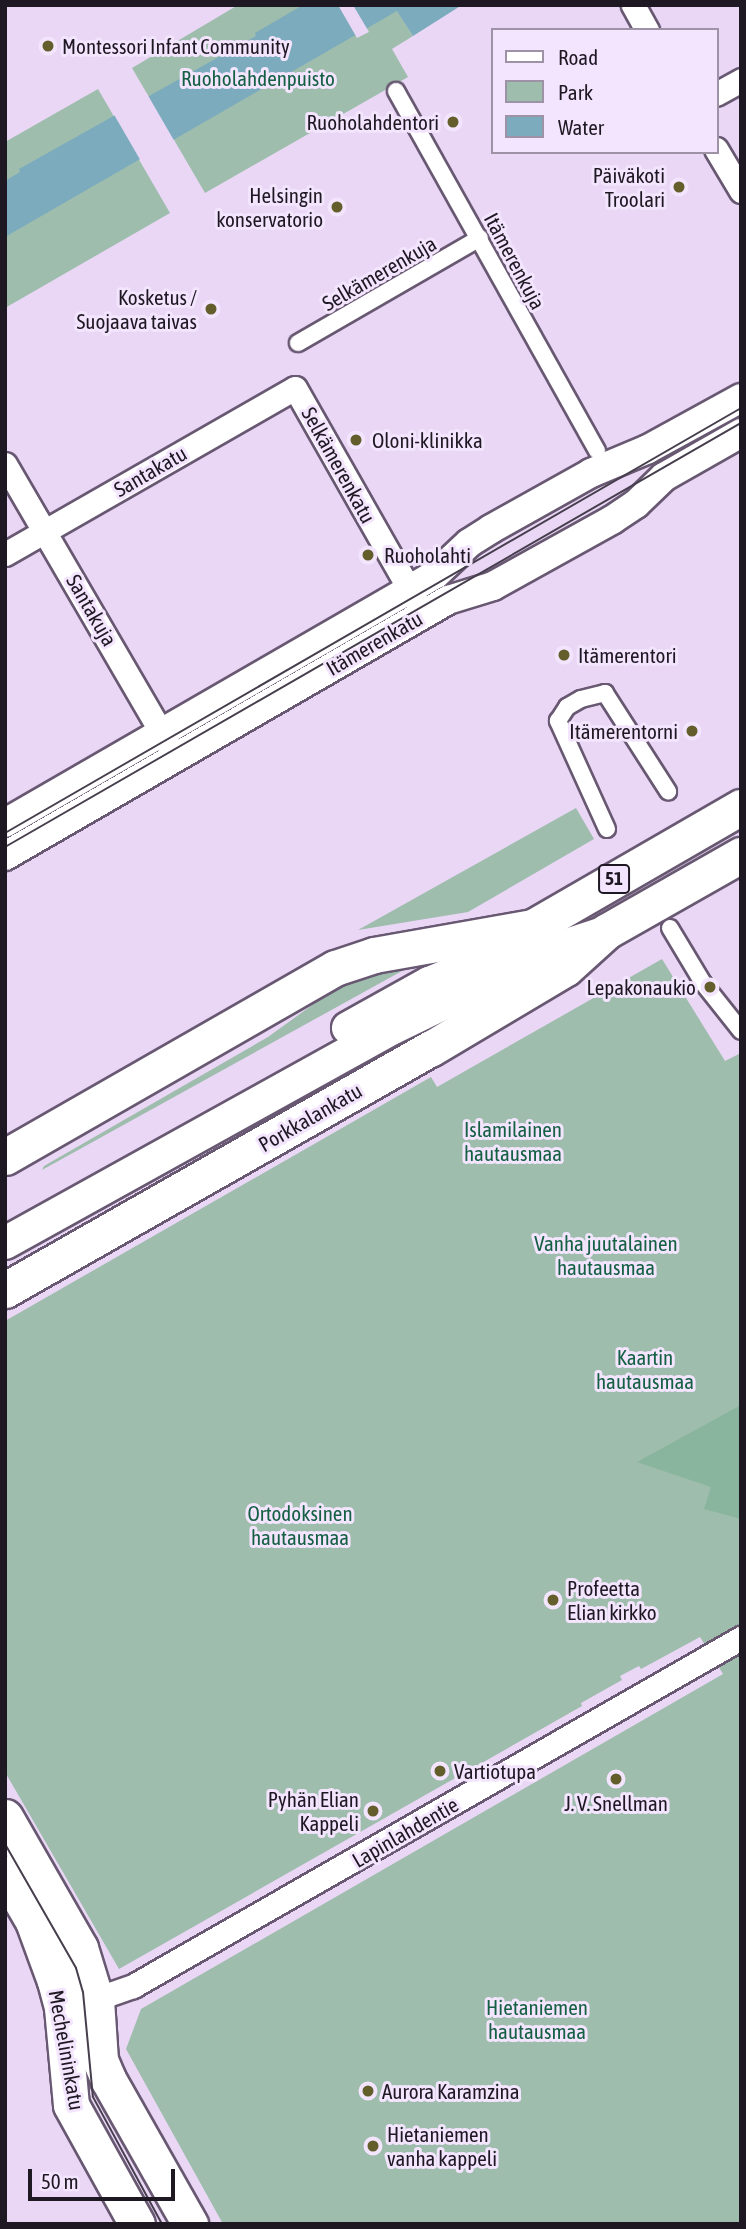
<!DOCTYPE html>
<meta charset="utf-8">
<style>
body{margin:0}
#map{position:relative;width:746px;height:2229px;overflow:hidden;background:#e9d7f5;font-family:"Asap Condensed",sans-serif}
div>[style]{position:absolute}
.green>*{inset:0;background:#9fbdad}
.forest>*{inset:0;background:#89b49d}
.water>*{inset:0;background:#7babbd}
.pier>*{inset:0;background:#e9d7f5;transform-origin:0 0}
.roads{filter:drop-shadow(2px 0 #685872) drop-shadow(-2px 0 #685872) drop-shadow(0 2px #685872) drop-shadow(0 -2px #685872)}
.pedestrian>*{height:16px;margin:-8px;padding:0 8px;transform-origin:8px;border-radius:8px;background:#fff}
.minor>*{height:23px;margin:-11.5px;padding:0 11.5px;transform-origin:11.5px;border-radius:11.5px;background:#fff}
.tertiary>*{height:28px;margin:-14px;padding:0 14px;transform-origin:14px;border-radius:14px;background:#fff}
.secondary>*{height:32px;margin:-16px;padding:0 16px;transform-origin:16px;border-radius:16px;background:#fff}
.primary>*{height:35px;margin:-17.5px;padding:0 17.5px;transform-origin:17.5px;border-radius:17.5px;background:#fff}
.tram>*{height:2px;margin:-1px;padding:0 1px;transform-origin:1px;border-radius:1px;background:#463e4d}
.dots>*{width:19px;height:19px;translate:-50% -50%;box-sizing:border-box;border:4px solid #f4e5fe;border-radius:50%}
span{translate:-50% -50%;white-space:nowrap;text-align:center;line-height:1.15;-webkit-text-stroke:6px #f4e5fe;paint-order:stroke}
.shield-label span{padding:2px 5px;background:#f4e5fe;border:2px solid;border-radius:5px;-webkit-text-stroke-width:0}
.shield-label{font-size:19px;color:#1e1823;font-weight:700}
.poi-label{font-size:21px;color:#1e1823}
.left{translate:0 -50%;text-align:left}
.right{translate:-100% -50%;text-align:right}
.park-label{font-size:21px;color:#156043}
.street-label{font-size:21px;color:#1e1823}
.frame{position:absolute;inset:0;border:7px solid #1e1823;pointer-events:none}
.legend{position:absolute;left:491px;top:28px;width:228px;height:126px;box-sizing:border-box;background:#f4e5fe;border:2px solid #9e93a6;margin:0;padding:9px 12px;list-style:none;font-size:21px;color:#1e1823}
.legend li{display:flex;align-items:center;gap:14px;height:35px}
.legend b{width:35px;border:2px solid #9e93a6}
.scale{position:absolute;left:28px;top:2169px;width:147px;height:32px;box-sizing:border-box;border:4px solid #1e1823;border-top:0;padding-left:9px;font-size:21px;line-height:24px;white-space:nowrap;color:#1e1823;-webkit-text-stroke:5px #f4e5fe;paint-order:stroke}
</style>
<div id="map">
<div class="green">
<i style="clip-path:polygon(238px 5px,394px 5px,413px 36px,392px 49px,408px 77px,205px 193px,132px 68px)"></i>
<i style="clip-path:polygon(98px 89px,170px 213px,5px 308px,5px 142px)"></i>
<i style="clip-path:polygon(576px 808px,594px 839px,468px 912px,358px 930px)"></i>
<i style="clip-path:polygon(662px 959px,725px 1061px,741px 1053px,741px 2224px,223px 2224px,126px 2049px,141px 2009px,723px 1674px,700px 1637px,641px 1669px,639px 1666px,620px 1676px,622px 1680px,581px 1703px,582px 1706px,119px 1969px,5px 1772px,5px 1321px,431px 1077px,437px 1087px)"></i>
<i style="clip-path:polygon(404px 966px,411px 966px,42px 1170px,44px 1166px,268px 1037px,344px 982px)"></i>
</div>
<div class="forest">
<i style="clip-path:polygon(741px 1405px,741px 1519px,704px 1509px,711px 1487px,637px 1462px)"></i>
</div>
<div class="water">
<i style="clip-path:polygon(303px 5px,462px 5px,413px 36px,397px 11px,5px 237px,5px 181px,20px 172px,19px 169px,256px 36px,255px 33px)"></i>
</div>
<div class="pier">
<i style="clip-path:polygon(338px 5px,353px 5px,369px 32px,357px 38px)"></i>
<i style="left:146px;top:92px;width:59px;height:39px;rotate:60deg"></i>
</div>
<div class="roads">
<div class="pedestrian">
<i style="left:396px;top:91px;width:412px;rotate:60.8deg"></i>
<i style="left:298px;top:343px;width:210px;rotate:-30deg"></i>
<i style="left:607px;top:829px;width:119px;rotate:-114.4deg"></i>
<i style="left:558px;top:721px;width:17px;rotate:-57deg"></i>
<i style="left:567px;top:707px;width:16px;rotate:-30deg"></i>
<i style="left:581px;top:699px;width:25px;rotate:-14deg"></i>
<i style="left:605px;top:693px;width:117px;rotate:57.3deg"></i>
<i style="left:670px;top:928px;width:64px;rotate:59deg"></i>
<i style="left:703px;top:983px;width:61px;rotate:51.6deg"></i>
</div>
<div class="minor">
<i style="left:633px;top:5px;width:29px;rotate:61deg"></i>
<i style="left:716px;top:94px;width:29px;rotate:-29deg"></i>
<i style="left:716px;top:149px;width:49px;rotate:59.2deg"></i>
<i style="left:5px;top:464px;width:326px;rotate:59.8deg"></i>
<i style="left:5px;top:554px;width:334px;rotate:-29.8deg"></i>
<i style="left:295px;top:388px;width:247px;rotate:60.4deg"></i>
<i style="left:84px;top:2003px;width:52px;rotate:-19.1deg"></i>
<i style="left:133px;top:1986px;width:701px;rotate:-29.79deg"></i>
</div>
<div class="tertiary">
<i style="left:5px;top:823px;width:466px;rotate:-30deg"></i>
<i style="left:409px;top:590px;width:31px;rotate:-31deg"></i>
<i style="left:436px;top:574px;width:45px;rotate:-43.2deg"></i>
<i style="left:469px;top:543px;width:26px;rotate:-32deg"></i>
<i style="left:491px;top:529px;width:115px;rotate:-29.2deg"></i>
<i style="left:591px;top:473px;width:62px;rotate:-22.8deg"></i>
<i style="left:648px;top:449px;width:106px;rotate:-28.7deg"></i>
<i style="left:5px;top:856px;width:512px;rotate:-30.02deg"></i>
<i style="left:448px;top:600px;width:47px;rotate:-17.3deg"></i>
<i style="left:493px;top:586px;width:136px;rotate:-29deg"></i>
<i style="left:612px;top:520px;width:29px;rotate:-34deg"></i>
<i style="left:636px;top:504px;width:39px;rotate:-44deg"></i>
<i style="left:664px;top:477px;width:89px;rotate:-29.7deg"></i>
</div>
<div class="secondary">
<i style="left:348px;top:1028px;width:93px;rotate:-29.1deg"></i>
<i style="left:429px;top:983px;width:58px;rotate:-22.2deg"></i>
<i style="left:483px;top:961px;width:60px;rotate:-34.8deg"></i>
<i style="left:5px;top:1243px;width:444px;rotate:-29deg"></i>
<i style="left:393px;top:1028px;width:183px;rotate:-25.9deg"></i>
<i style="left:558px;top:948px;width:51px;rotate:-18.4deg"></i>
</div>
<div class="primary">
<i style="left:5px;top:1157px;width:380px;rotate:-29.8deg"></i>
<i style="left:335px;top:968px;width:41px;rotate:-18.4deg"></i>
<i style="left:374px;top:955px;width:161px;rotate:-10deg"></i>
<i style="left:533px;top:927px;width:240px;rotate:-30deg"></i>
<i style="left:5px;top:1290px;width:489px;rotate:-29.6deg"></i>
<i style="left:430px;top:1049px;width:158px;rotate:-30.8deg"></i>
<i style="left:566px;top:968px;width:55px;rotate:-42.1deg"></i>
<i style="left:607px;top:931px;width:154px;rotate:-29.6deg"></i>
<i style="left:5px;top:1817px;width:151px;rotate:60.2deg"></i>
<i style="left:80px;top:1948px;width:54px;rotate:72.9deg"></i>
<i style="left:96px;top:2000px;width:60px;rotate:86.2deg"></i>
<i style="left:100px;top:2060px;width:21px;rotate:67deg"></i>
<i style="left:108px;top:2079px;width:167px;rotate:60.5deg"></i>
<i style="left:5px;top:1873px;width:56px;rotate:59.7deg"></i>
<i style="left:33px;top:1921px;width:64px;rotate:69.9deg"></i>
<i style="left:55px;top:1981px;width:28px;rotate:75deg"></i>
<i style="left:62px;top:2008px;width:97px;rotate:84.7deg"></i>
<i style="left:71px;top:2105px;width:136px;rotate:61deg"></i>
</div>
</div>
<div class="tram">
<i style="left:5px;top:833px;width:850px;rotate:-30deg"></i>
<i style="left:5px;top:847px;width:849px;rotate:-29.95deg"></i>
<i style="left:5px;top:1844px;width:143px;rotate:60.2deg"></i>
<i style="left:76px;top:1968px;width:25px;rotate:74deg"></i>
<i style="left:83px;top:1992px;width:105px;rotate:84.6deg"></i>
<i style="left:93px;top:2097px;width:145px;rotate:61.5deg"></i>
</div>
<div class="dots">
<i style="left:48px;top:46px;background:#635e2b"></i>
<i style="left:453px;top:122px;background:#635e2b"></i>
<i style="left:679px;top:187px;background:#635e2b"></i>
<i style="left:337px;top:207px;background:#635e2b"></i>
<i style="left:211px;top:309px;background:#635e2b"></i>
<i style="left:356px;top:440px;background:#635e2b"></i>
<i style="left:368px;top:555px;background:#635e2b"></i>
<i style="left:564px;top:655px;background:#635e2b"></i>
<i style="left:692px;top:731px;background:#635e2b"></i>
<i style="left:710px;top:987px;background:#635e2b"></i>
<i style="left:553px;top:1600px;background:#635e2b"></i>
<i style="left:440px;top:1771px;background:#635e2b"></i>
<i style="left:616px;top:1779px;background:#635e2b"></i>
<i style="left:373px;top:1811px;background:#635e2b"></i>
<i style="left:368px;top:2091px;background:#635e2b"></i>
<i style="left:373px;top:2146px;background:#635e2b"></i>
</div>
<div class="shield-label">
<span style="left:614px;top:879px">51</span>
</div>
<div class="poi-label">
<span class="left" style="left:62px;top:46px">Montessori Infant Community</span>
<span class="right" style="left:439px;top:122px">Ruoholahdentori</span>
<span class="right" style="left:665px;top:187px">Päiväkoti<br>Troolari</span>
<span class="right" style="left:323px;top:207px">Helsingin<br>konservatorio</span>
<span class="right" style="left:197px;top:309px">Kosketus /<br>Suojaava taivas</span>
<span class="left" style="left:372px;top:440px">Oloni-klinikka</span>
<span class="left" style="left:384px;top:555px">Ruoholahti</span>
<span class="left" style="left:578px;top:655px">Itämerentori</span>
<span class="right" style="left:678px;top:731px">Itämerentorni</span>
<span class="right" style="left:696px;top:987px">Lepakonaukio</span>
<span class="left" style="left:567px;top:1600px">Profeetta<br>Elian kirkko</span>
<span class="left" style="left:454px;top:1771px">Vartiotupa</span>
<span class="right" style="left:359px;top:1811px">Pyhän Elian<br>Kappeli</span>
<span style="left:616px;top:1803px">J. V. Snellman</span>
<span class="left" style="left:382px;top:2091px">Aurora Karamzina</span>
<span class="left" style="left:387px;top:2146px">Hietaniemen<br>vanha kappeli</span>
</div>
<div class="park-label">
<span style="left:258px;top:78px">Ruoholahdenpuisto</span>
<span style="left:513px;top:1141px">Islamilainen<br>hautausmaa</span>
<span style="left:606px;top:1255px">Vanha juutalainen<br>hautausmaa</span>
<span style="left:645px;top:1369px">Kaartin<br>hautausmaa</span>
<span style="left:300px;top:1525px">Ortodoksinen<br>hautausmaa</span>
<span style="left:537px;top:2019px">Hietaniemen<br>hautausmaa</span>
</div>
<div class="street-label">
<span style="left:515px;top:261px;rotate:62deg">Itämerenkuja</span>
<span style="left:379px;top:273px;rotate:-30deg">Selkämerenkuja</span>
<span style="left:339px;top:465px;rotate:61deg">Selkämerenkatu</span>
<span style="left:150px;top:471px;rotate:-30deg">Santakatu</span>
<span style="left:92px;top:610px;rotate:60deg">Santakuja</span>
<span style="left:374px;top:643px;rotate:-30deg">Itämerenkatu</span>
<span style="left:310px;top:1117px;rotate:-30deg">Porkkalankatu</span>
<span style="left:405px;top:1832px;rotate:-30deg">Lapinlahdentie</span>
<span style="left:67px;top:2050px;rotate:80deg">Mechelininkatu</span>
</div>
<div class="frame"></div>
<ul class="legend">
<li><b style="height:9px;background:#fff"></b>Road</li>
<li><b style="height:19px;background:#9fbdad"></b>Park</li>
<li><b style="height:19px;background:#7babbd"></b>Water</li>
</ul>
<div class="scale">50 m</div>
</div>
